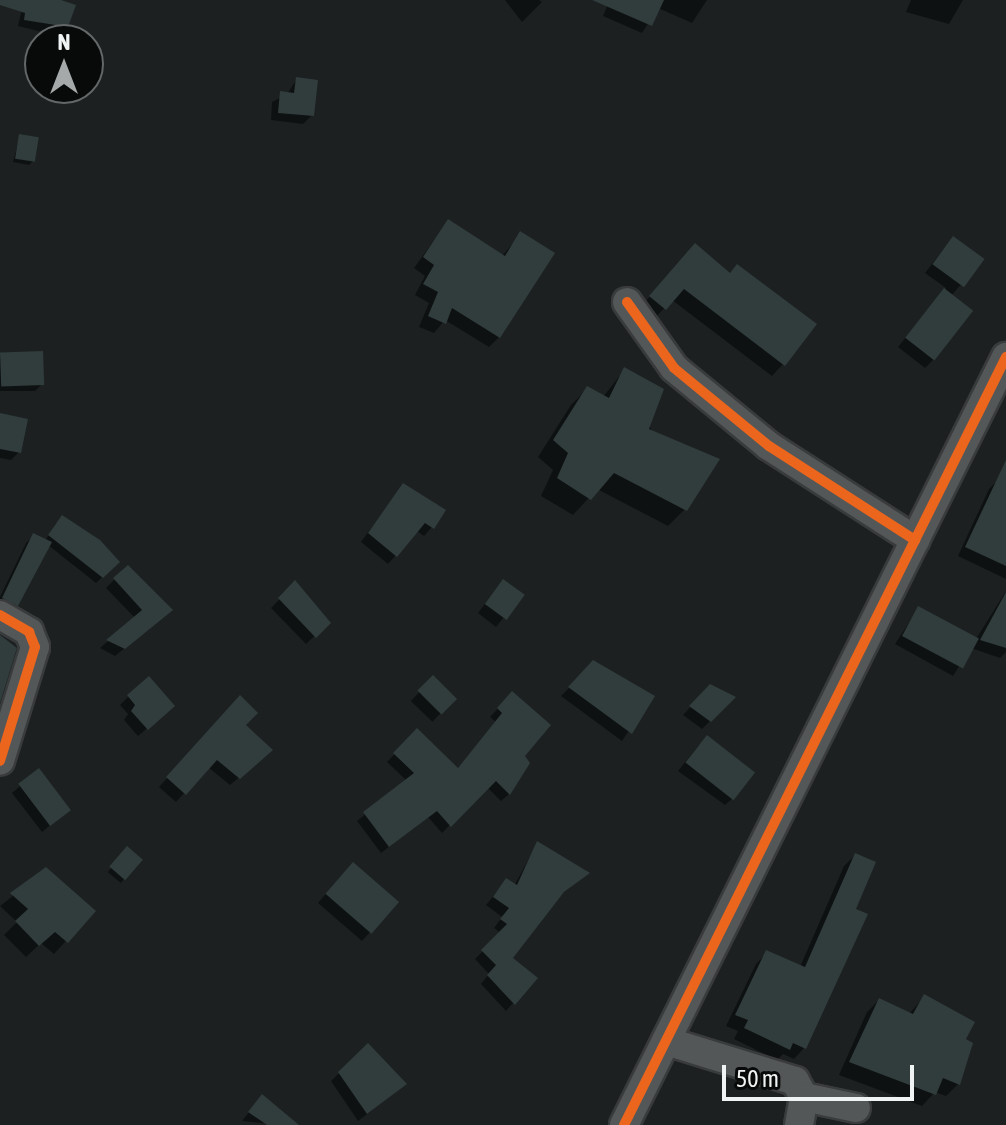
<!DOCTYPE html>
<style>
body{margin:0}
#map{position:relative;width:1006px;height:1125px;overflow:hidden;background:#1c2021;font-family:"Asap Condensed",sans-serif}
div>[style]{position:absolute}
.shadow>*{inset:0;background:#0007;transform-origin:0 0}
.building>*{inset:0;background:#313c3c;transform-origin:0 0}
.roads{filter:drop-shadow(2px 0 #393b3c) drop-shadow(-2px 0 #393b3c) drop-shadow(0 2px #393b3c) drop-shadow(0 -2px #393b3c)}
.minor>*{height:28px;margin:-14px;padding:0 14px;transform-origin:14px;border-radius:14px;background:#545757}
.cycleway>*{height:10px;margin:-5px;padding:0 5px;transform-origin:5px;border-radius:5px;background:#eb651d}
span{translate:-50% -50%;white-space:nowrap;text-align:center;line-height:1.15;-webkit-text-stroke:6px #080a0a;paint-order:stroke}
.north{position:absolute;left:24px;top:24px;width:80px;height:80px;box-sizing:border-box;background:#080a0a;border:2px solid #646768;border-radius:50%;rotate:0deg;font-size:22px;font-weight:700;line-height:32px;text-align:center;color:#eff3f4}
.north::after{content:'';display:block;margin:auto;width:28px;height:36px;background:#a5a9aa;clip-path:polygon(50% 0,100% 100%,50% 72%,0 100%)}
.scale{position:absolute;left:722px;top:1065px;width:192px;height:36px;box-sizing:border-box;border:4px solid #eff3f4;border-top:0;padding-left:10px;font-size:24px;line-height:28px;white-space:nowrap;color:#eff3f4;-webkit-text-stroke:6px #080a0a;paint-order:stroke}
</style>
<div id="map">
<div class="shadow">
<i style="clip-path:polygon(24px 0,73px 6px,62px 40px,40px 40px,40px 74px,30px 71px,42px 32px,18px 26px)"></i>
<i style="clip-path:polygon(505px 0,539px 0,542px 2px,522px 22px)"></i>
<i style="clip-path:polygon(610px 0,707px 0,692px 23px,658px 8px,642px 33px,603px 16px)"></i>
<i style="clip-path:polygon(911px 0,963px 0,949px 24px,906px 12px)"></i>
<i style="clip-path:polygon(297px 79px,312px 115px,303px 124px,271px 120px,272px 102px,287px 94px)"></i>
<i style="clip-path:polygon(20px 136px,33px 161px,29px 165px,13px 162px)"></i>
<i style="clip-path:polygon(448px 221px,502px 256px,521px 234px,499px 337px,489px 347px,445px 320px,434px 333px,419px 327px,429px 303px,415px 295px,425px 276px,414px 268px)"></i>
<i style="clip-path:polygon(946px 246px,982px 260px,951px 296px,933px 360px,925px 368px,898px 347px,946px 288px,925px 273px)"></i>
<i style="clip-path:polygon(684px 257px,783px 364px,772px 376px,672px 300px,653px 320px,639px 309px)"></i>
<i style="clip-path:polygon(0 354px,42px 384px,35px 391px,0 391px)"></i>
<i style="clip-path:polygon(625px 369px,685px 509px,668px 526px,597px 489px,573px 515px,541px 496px,553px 470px,538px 457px,571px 405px,587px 389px,603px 397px)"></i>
<i style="clip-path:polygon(0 415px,19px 452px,11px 460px,0 458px)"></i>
<i style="clip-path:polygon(1006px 472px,1006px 579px,958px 556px,989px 489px)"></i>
<i style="clip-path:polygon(403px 485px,432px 527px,424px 536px,417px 531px,388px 564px,361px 542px)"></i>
<i style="clip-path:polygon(56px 523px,118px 562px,96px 583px,48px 545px,16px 605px,8px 613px,0 609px,0 597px,26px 543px,34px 535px,45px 541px)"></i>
<i style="clip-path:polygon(127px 567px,162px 618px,115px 656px,100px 648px,135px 618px,106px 588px)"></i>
<i style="clip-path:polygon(295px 583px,328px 623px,306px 644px,271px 608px)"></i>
<i style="clip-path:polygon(496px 589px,522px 595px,496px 627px,478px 613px)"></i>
<i style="clip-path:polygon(1006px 591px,1006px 652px,1000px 658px,971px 648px,953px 676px,895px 644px,918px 609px,976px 639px)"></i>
<i style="clip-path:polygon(594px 663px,652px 696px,622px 741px,561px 696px)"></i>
<i style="left:433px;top:678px;width:30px;height:32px;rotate:44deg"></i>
<i style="clip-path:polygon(710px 686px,733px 698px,702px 729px,683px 715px)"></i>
<i style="clip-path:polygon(128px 697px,164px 714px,138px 736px,124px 720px,128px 714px,120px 705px)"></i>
<i style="clip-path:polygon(504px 702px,527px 763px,509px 794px,501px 801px,487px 787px,442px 833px,428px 817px,381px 853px,357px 821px,407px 781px,387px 762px,417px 731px,457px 770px,496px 722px,490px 717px)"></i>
<i style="clip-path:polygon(232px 706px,262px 758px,230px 785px,208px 767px,176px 802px,159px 787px)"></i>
<i style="clip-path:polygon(699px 745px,734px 797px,725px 805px,678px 771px)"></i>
<i style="clip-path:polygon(38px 771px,60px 817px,42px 832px,12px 793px)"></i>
<i style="clip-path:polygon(537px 844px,587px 874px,558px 897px,511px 958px,535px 978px,506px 1011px,481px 984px,489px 974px,475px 959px,501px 933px,494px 928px,502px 917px,486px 905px,507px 880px,514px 886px)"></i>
<i style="left:127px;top:849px;width:17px;height:30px;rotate:40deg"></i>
<i style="clip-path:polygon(855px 855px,804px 1048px,794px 1059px,783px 1054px,777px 1060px,734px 1039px,738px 1031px,726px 1026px,756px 964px,767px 953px,800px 967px,844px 866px)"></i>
<i style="clip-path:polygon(46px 870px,93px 911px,54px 954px,41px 943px,26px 957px,4px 935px,17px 922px,0 906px)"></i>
<i style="clip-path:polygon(345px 872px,370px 932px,362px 941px,318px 903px)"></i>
<i style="clip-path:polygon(924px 997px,963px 1040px,958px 1084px,946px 1096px,935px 1092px,922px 1106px,839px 1075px,867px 1012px,879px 1000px,909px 1014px)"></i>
<i style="clip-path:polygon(368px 1046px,396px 1092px,358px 1121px,331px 1081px)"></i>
<i style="clip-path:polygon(262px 1096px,281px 1125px,242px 1121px)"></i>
</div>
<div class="building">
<i style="clip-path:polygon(0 0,61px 0,76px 5px,68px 27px,24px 20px,25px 13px,0 5px)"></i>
<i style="clip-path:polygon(592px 0,664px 0,652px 26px)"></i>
<i style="clip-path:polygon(296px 77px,318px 80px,314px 116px,278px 113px,280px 91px,294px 93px)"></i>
<i style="left:19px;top:134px;width:20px;height:25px;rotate:9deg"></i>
<i style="clip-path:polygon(448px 219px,505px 256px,520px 231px,555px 253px,500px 338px,452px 308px,446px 324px,428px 316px,438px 292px,423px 284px,434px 265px,423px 257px)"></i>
<i style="left:953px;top:236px;width:39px;height:35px;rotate:36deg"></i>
<i style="clip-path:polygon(695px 243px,730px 273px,737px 264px,817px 324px,785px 366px,684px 289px,666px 310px,649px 296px)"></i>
<i style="left:944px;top:288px;width:37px;height:63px;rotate:38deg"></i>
<i style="left:43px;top:351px;width:34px;height:43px;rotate:88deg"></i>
<i style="clip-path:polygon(624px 367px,664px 389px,649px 429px,720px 459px,687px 511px,614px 473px,591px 500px,557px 478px,568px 453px,553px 440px,587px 386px,609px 398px)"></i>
<i style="clip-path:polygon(0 413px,28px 419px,21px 453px,0 449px)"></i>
<i style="clip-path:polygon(1006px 460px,1006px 566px,965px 547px)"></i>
<i style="clip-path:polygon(403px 483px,446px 510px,434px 529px,425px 523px,397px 557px,368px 533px)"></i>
<i style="clip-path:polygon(62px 515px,100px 540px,120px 562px,103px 578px,48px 535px)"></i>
<i style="clip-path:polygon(33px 533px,52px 542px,18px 606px,2px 598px)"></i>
<i style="clip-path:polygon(128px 565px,173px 610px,125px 649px,106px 640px,142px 610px,113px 578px)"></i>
<i style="left:503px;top:579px;width:27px;height:31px;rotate:36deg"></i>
<i style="clip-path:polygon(295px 580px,331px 623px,316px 638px,278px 598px)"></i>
<i style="clip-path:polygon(1006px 592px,1006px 648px,980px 640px)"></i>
<i style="left:918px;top:606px;width:69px;height:34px;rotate:28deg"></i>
<i style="clip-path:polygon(0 635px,17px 648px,0 703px)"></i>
<i style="clip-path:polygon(593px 660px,655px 696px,632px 734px,568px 687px)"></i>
<i style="left:433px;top:675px;width:34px;height:22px;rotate:45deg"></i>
<i style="clip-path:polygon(149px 676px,175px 706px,148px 730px,131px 711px,135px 705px,127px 695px)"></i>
<i style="clip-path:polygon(710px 684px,736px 697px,711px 722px,689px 706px)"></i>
<i style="clip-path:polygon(512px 691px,551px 725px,525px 756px,530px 763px,510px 795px,496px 781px,451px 827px,437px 811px,389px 847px,363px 812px,414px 773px,393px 753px,417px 728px,458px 768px,502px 713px,497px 708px)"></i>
<i style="clip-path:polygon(240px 695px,258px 713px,246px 725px,273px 750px,240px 779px,217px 760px,186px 795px,166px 777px)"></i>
<i style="left:707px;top:735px;width:61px;height:35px;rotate:38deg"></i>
<i style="left:39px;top:768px;width:53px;height:26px;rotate:53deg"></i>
<i style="clip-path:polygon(537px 841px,590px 873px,564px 892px,513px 958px,538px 978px,515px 1005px,487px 975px,496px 965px,481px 950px,507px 924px,500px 919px,509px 908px,493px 897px,506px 878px,517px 885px)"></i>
<i style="left:127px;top:846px;width:21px;height:27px;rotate:41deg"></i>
<i style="clip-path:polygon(855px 853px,876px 862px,856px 909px,868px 914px,806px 1049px,793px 1043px,790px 1050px,744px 1028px,748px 1020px,735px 1015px,766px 950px,805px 967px)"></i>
<i style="left:353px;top:862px;width:61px;height:42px;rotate:41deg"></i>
<i style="clip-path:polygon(46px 867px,96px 911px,68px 943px,55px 932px,39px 946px,15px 921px,28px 909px,10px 893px)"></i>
<i style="clip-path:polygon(924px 994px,975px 1022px,966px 1039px,973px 1043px,960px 1085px,943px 1078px,936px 1095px,849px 1062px,879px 998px,913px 1014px)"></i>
<i style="clip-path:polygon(368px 1043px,407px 1084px,367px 1114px,338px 1072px)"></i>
<i style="clip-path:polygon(262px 1094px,299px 1125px,267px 1125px,248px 1112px)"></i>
</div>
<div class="roads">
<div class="minor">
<i style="left:627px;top:302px;width:81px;rotate:54.5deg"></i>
<i style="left:674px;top:368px;width:123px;rotate:39.4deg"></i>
<i style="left:769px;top:446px;width:174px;rotate:32.8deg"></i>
<i style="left:0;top:615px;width:34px;rotate:30deg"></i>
<i style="left:29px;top:632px;width:16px;rotate:68deg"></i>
<i style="left:35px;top:647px;width:119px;rotate:107.1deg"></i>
<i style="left:666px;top:1041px;width:135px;rotate:17.2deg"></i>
<i style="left:795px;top:1081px;width:18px;rotate:61deg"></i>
<i style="left:804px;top:1097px;width:53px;rotate:11.9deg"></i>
<i style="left:624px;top:1125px;width:858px;rotate:-63.55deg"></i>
<i style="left:799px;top:1125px;width:28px;rotate:-80deg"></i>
</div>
</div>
<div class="cycleway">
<i style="left:627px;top:302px;width:81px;rotate:54.5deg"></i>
<i style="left:674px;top:368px;width:123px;rotate:39.4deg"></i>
<i style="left:769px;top:446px;width:174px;rotate:32.8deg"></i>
<i style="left:0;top:615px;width:34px;rotate:30deg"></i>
<i style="left:29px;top:632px;width:16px;rotate:68deg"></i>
<i style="left:35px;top:647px;width:119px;rotate:107.1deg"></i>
<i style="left:624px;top:1125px;width:858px;rotate:-63.55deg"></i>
</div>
<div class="north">N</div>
<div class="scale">50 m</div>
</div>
